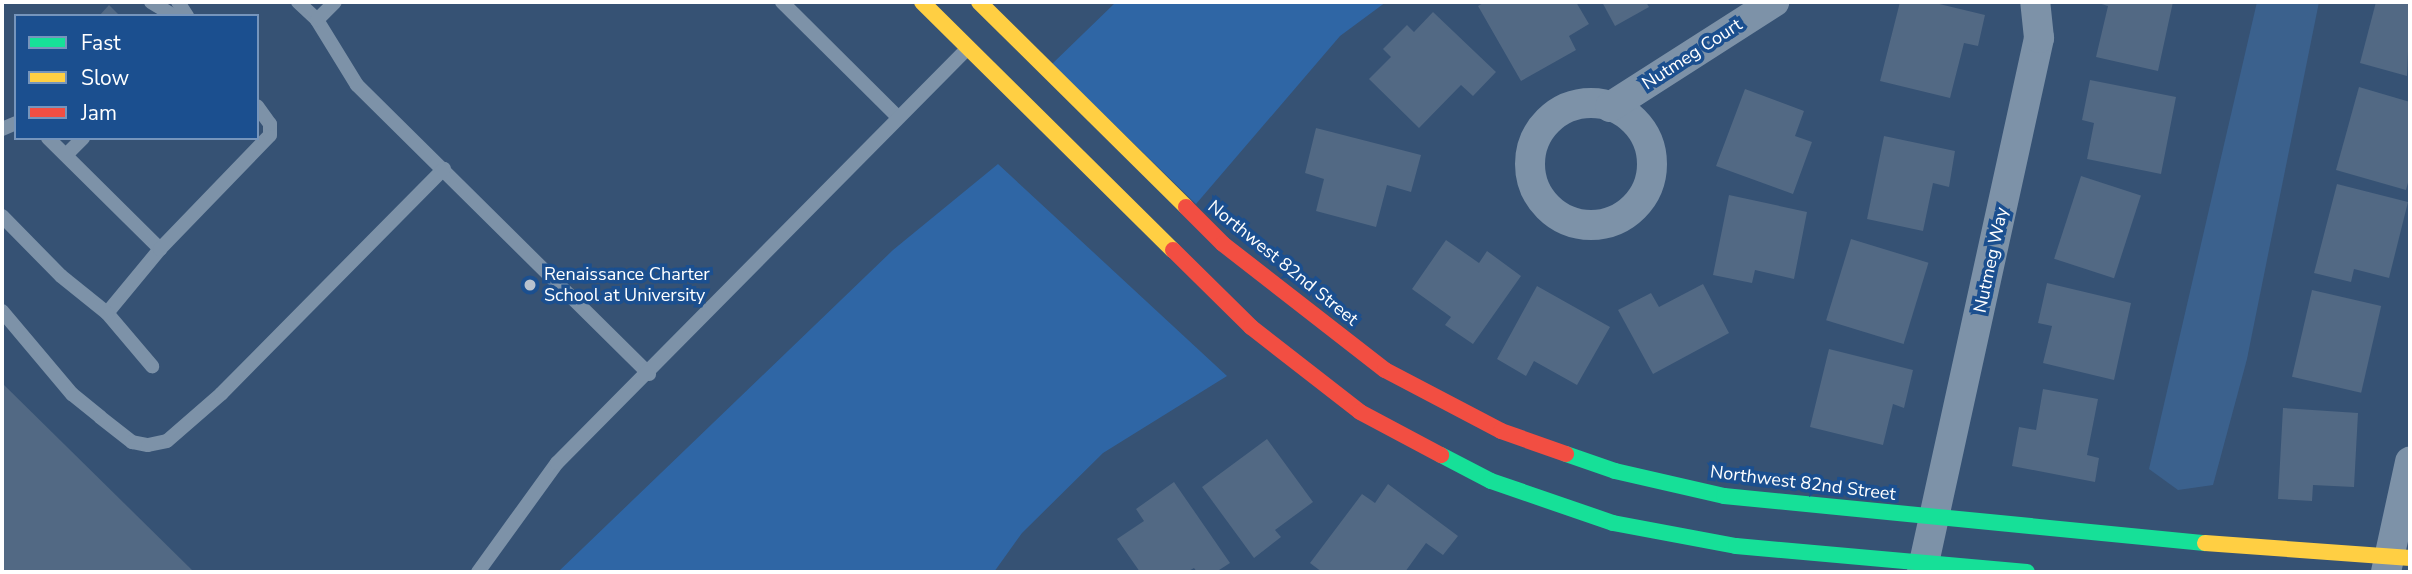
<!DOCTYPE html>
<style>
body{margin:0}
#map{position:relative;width:2412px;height:574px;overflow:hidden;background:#365274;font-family:"Nunito Sans",sans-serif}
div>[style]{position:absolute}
.green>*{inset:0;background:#2f66a5}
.water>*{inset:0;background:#3b618d}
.building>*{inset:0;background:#526984;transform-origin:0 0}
.lane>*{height:14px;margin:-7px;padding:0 7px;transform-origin:7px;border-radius:7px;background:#7d92a8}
.street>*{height:30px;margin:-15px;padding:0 15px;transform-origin:15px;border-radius:15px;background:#7d92a8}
.street>.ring{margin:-15px;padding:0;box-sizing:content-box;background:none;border:30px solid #7d92a8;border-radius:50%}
.fast>*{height:16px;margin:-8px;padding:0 8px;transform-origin:8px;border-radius:8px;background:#16e098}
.slow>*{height:16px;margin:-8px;padding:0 8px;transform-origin:8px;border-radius:8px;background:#ffcf43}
.jam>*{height:16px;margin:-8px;padding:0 8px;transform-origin:8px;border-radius:8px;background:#f24e42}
.dots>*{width:19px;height:19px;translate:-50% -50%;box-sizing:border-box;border:4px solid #1b4f8f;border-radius:50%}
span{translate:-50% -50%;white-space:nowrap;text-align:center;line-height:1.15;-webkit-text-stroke:7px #1b4f8f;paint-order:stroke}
.street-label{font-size:18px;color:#fff}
.poi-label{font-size:18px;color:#fff}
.left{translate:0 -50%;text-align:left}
.frame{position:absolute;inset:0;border:4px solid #fff;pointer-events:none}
.legend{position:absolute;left:14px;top:14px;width:245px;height:126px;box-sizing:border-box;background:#1b4f8f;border:2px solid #7695bc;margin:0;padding:9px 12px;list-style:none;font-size:21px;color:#fff}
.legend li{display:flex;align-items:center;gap:14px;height:35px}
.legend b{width:35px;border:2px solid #7695bc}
</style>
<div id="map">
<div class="green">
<i style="clip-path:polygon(1116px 2px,1386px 2px,1340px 36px,1196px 204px,1052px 64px)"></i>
<i style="clip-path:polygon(998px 164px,1227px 376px,1103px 453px,1022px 533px,994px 572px,558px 572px,893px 250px)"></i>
</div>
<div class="water">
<i style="clip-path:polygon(2257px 2px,2319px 2px,2247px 359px,2213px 485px,2178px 490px,2149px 469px)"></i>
</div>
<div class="building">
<i style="clip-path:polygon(1485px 2px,1576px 2px,1589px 24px,1569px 36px,1576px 50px,1521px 81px,1478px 6px)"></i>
<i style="clip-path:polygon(1602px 2px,1646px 2px,1649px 7px,1615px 26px)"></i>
<i style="clip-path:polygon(1900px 2px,1931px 2px,1985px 15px,1978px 46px,1964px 43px,1950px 98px,1880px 81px)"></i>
<i style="clip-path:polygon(2095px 2px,2173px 2px,2158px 71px,2096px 57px,2108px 6px)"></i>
<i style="clip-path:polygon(2376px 2px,2410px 2px,2407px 76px,2360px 63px)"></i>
<i style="clip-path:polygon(109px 5px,120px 16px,99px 16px)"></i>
<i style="clip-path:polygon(1433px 12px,1496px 72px,1473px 96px,1461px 85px,1419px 128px,1369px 79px,1391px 57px,1383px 49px,1407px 25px,1414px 32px)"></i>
<i style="clip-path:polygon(2090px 80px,2176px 97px,2161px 174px,2087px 159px,2094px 123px,2082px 120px)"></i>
<i style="clip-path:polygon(2359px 87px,2410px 102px,2410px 175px,2406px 190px,2336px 170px)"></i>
<i style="clip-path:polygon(1745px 89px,1804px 111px,1795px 136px,1812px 142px,1793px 194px,1716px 166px)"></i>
<i style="clip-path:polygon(1316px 128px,1421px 155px,1411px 192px,1387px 185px,1376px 227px,1316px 211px,1324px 179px,1305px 173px)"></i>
<i style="clip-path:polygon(1884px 136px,1955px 151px,1949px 187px,1933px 183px,1923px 231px,1867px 219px)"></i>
<i style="left:2081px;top:176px;width:63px;height:87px;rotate:18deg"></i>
<i style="clip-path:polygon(2337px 184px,2408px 202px,2389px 278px,2354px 269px,2351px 282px,2314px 273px)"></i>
<i style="clip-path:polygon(1729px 195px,1807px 212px,1794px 279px,1755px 270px,1752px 283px,1713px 275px)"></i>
<i style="left:1851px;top:239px;width:81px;height:85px;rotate:17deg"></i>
<i style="clip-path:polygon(1446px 240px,1479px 263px,1487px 251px,1521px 276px,1473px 344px,1445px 325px,1451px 317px,1412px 289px)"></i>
<i style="clip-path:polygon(2047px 283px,2131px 303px,2114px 380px,2043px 363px,2052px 326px,2038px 323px)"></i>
<i style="clip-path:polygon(1703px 284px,1729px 333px,1653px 374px,1618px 310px,1651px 293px,1659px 307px)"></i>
<i style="clip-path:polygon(1537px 286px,1610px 327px,1577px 385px,1534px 361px,1526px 376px,1497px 359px)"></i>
<i style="left:2312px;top:290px;width:71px;height:89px;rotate:13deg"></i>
<i style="clip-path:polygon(1829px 349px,1913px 370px,1904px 408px,1893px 404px,1883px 445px,1810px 427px)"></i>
<i style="clip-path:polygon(2px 383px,194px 572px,2px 572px)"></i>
<i style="clip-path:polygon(2043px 389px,2098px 399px,2087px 455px,2099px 458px,2095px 482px,2012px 466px,2019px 427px,2036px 430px)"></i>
<i style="clip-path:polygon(2283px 408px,2358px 413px,2354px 487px,2313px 485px,2312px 501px,2278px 499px)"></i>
<i style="clip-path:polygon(1267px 439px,1313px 502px,1275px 530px,1281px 537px,1254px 558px,1202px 487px)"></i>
<i style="clip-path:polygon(1174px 482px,1230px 563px,1216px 572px,1197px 572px,1194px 568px,1187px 572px,1140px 572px,1117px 539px,1144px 521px,1136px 509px)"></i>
<i style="clip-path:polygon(1388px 484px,1458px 536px,1443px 555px,1426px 543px,1405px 572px,1322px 572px,1310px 563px,1362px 494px,1375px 503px)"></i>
</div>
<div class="lane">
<i style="left:151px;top:2px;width:27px;rotate:31deg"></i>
<i style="left:178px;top:2px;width:17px;rotate:57deg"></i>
<i style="left:298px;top:2px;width:26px;rotate:43deg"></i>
<i style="left:317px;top:20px;width:76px;rotate:58.4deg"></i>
<i style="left:357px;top:85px;width:411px;rotate:44.7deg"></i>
<i style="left:782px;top:2px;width:163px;rotate:44.8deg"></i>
<i style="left:317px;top:20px;width:25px;rotate:-45deg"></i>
<i style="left:2px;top:129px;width:15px;rotate:-23deg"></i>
<i style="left:48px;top:138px;width:158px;rotate:44.7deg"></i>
<i style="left:160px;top:249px;width:83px;rotate:129.6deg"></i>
<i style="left:107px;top:313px;width:70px;rotate:49.7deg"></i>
<i style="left:66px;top:155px;width:24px;rotate:-45deg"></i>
<i style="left:2px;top:216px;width:84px;rotate:45.5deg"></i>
<i style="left:61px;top:276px;width:59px;rotate:38.8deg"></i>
<i style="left:160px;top:249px;width:158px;rotate:-46deg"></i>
<i style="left:270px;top:135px;width:11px;rotate:-90deg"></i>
<i style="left:270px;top:124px;width:22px;rotate:-126deg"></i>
<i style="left:2px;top:311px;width:109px;rotate:49.9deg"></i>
<i style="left:72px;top:394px;width:36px;rotate:39deg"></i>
<i style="left:100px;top:417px;width:41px;rotate:38deg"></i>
<i style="left:132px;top:442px;width:16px;rotate:11deg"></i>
<i style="left:148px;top:445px;width:19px;rotate:-12deg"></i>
<i style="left:167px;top:441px;width:72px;rotate:-41deg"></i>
<i style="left:221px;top:394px;width:317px;rotate:-45.3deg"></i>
<i style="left:478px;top:572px;width:135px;rotate:-54.1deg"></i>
<i style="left:557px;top:463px;width:581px;rotate:-45.28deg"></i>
</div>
<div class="street">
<i class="ring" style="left:1530px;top:103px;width:92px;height:92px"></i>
<i style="left:1610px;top:107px;width:195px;rotate:-32.6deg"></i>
<i style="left:1922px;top:572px;width:547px;rotate:-77.64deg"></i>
<i style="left:2039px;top:38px;width:36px;rotate:-96deg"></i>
<i style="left:2386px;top:572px;width:113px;rotate:-77.7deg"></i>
</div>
<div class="fast">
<i style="left:1566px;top:454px;width:52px;rotate:19.1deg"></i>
<i style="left:1615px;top:471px;width:112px;rotate:12.9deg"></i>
<i style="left:1724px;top:496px;width:483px;rotate:5.6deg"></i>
<i style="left:1441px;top:455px;width:56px;rotate:27.5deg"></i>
<i style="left:1491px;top:481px;width:129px;rotate:19deg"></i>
<i style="left:1613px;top:523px;width:125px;rotate:10.6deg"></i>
<i style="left:1736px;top:546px;width:292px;rotate:5.1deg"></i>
</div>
<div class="slow">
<i style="left:922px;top:2px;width:353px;rotate:44.7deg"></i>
<i style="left:979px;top:2px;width:291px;rotate:44.7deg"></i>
<i style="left:2205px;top:543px;width:206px;rotate:4.2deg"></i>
</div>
<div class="jam">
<i style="left:1186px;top:207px;width:52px;rotate:45deg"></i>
<i style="left:1223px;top:244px;width:205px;rotate:37.9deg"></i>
<i style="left:1385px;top:370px;width:131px;rotate:27.7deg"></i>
<i style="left:1501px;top:431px;width:69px;rotate:19.5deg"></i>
<i style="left:1173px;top:250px;width:110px;rotate:44.6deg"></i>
<i style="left:1251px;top:327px;width:138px;rotate:37.9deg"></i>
<i style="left:1360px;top:412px;width:92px;rotate:28deg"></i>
</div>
<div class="dots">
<i style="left:530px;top:285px;background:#b9c2ce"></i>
</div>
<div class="street-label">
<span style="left:1692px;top:54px;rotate:-33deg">Nutmeg Court</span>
<span style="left:1991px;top:260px;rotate:-78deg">Nutmeg Way</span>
<span style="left:1283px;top:263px;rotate:39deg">Northwest 82nd Street</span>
<span style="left:1803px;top:483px;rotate:7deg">Northwest 82nd Street</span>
</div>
<div class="poi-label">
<span class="left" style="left:544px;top:285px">Renaissance Charter<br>School at University</span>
</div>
<div class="frame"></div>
<ul class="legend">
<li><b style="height:9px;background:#16e098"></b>Fast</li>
<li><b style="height:9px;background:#ffcf43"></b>Slow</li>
<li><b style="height:9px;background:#f24e42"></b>Jam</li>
</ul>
</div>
